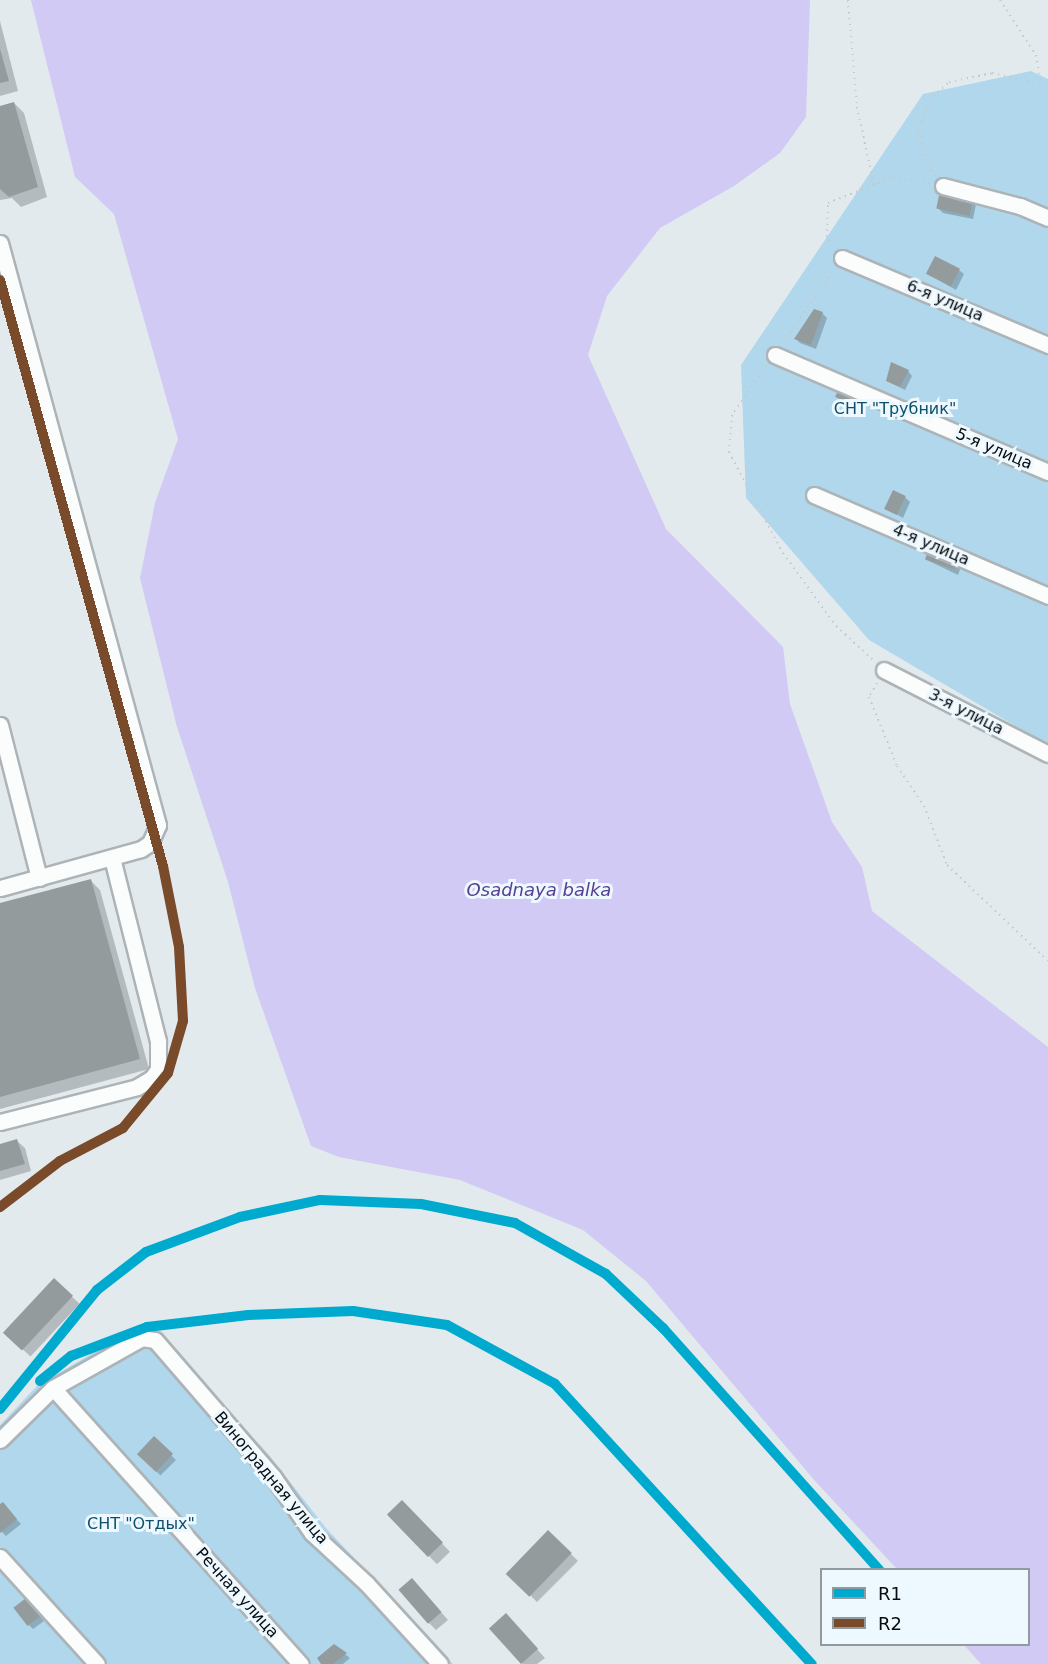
<!DOCTYPE html>
<meta charset="utf-8">
<style>
body{margin:0}
#map{position:relative;width:1048px;height:1664px;overflow:hidden;background:#e2eaee;font-family:"DejaVu Sans",sans-serif}
div>[style]{position:absolute}
.green>*{inset:0;background:#b0d7eb}
.water>*{inset:0;background:#d0caf4}
.shadow>*{inset:0;background:#0003;transform-origin:0 0}
.building>*{inset:0;background:#949b9d;transform-origin:0 0}
.path>*{height:2px;margin-top:-1px;transform-origin:0;background:repeating-linear-gradient(90deg,#c6c9cb 0 1.5px,transparent 0 6px)}
.roads{filter:drop-shadow(2px 0 #adb4b7) drop-shadow(-2px 0 #adb4b7) drop-shadow(0 2px #adb4b7) drop-shadow(0 -2px #adb4b7)}
.minor>*{height:15px;margin:-7.5px;padding:0 7.5px;transform-origin:7.5px;border-radius:7.5px;background:#fbfcfc}
.rail-1>*{height:10px;margin:-5px;padding:0 5px;transform-origin:5px;border-radius:5px;background:#00a9ce}
.rail-2>*{height:10px;margin:-5px;padding:0 5px;transform-origin:5px;border-radius:5px;background:#7a4b2a}
span{translate:-50% -50%;white-space:nowrap;text-align:center;line-height:1.15;-webkit-text-stroke:6px #edf8ff;paint-order:stroke}
.street-label{font-size:16px;color:#080c0f}
.park-label{font-size:16px;color:#0d4f6c}
.water-label{font-size:18px;color:#563f91;font-style:italic}
.legend{position:absolute;left:820px;top:1568px;width:210px;height:78px;box-sizing:border-box;background:#edf8ff;border:2px solid #919a9f;margin:0;padding:8px 10px;list-style:none;font-size:18px;color:#080c0f}
.legend li{display:flex;align-items:center;gap:12px;height:30px}
.legend b{width:30px;border:2px solid #919a9f}
</style>
<div id="map">
<div class="green">
<i style="clip-path:polygon(1031px 71px,1048px 79px,1048px 745px,869px 640px,746px 498px,741px 365px,923px 94px)"></i>
<i style="clip-path:polygon(146px 1322px,269px 1455px,326px 1528px,453px 1664px,0 1664px,0 1425px,38px 1385px)"></i>
</div>
<div class="water">
<i style="clip-path:polygon(31px 0,810px 0,806px 117px,780px 153px,734px 186px,660px 228px,607px 296px,588px 355px,666px 529px,783px 647px,790px 704px,832px 822px,862px 867px,872px 911px,1048px 1047px,1048px 1664px,981px 1664px,964px 1645px,1028px 1644px,1028px 1570px,897px 1569px,815px 1481px,646px 1281px,583px 1230px,460px 1180px,339px 1157px,311px 1146px,255px 988px,228px 882px,177px 727px,140px 578px,155px 503px,178px 439px,114px 214px,75px 177px)"></i>
</div>
<div class="shadow">
<i style="clip-path:polygon(0 21px,18px 91px,0 96px)"></i>
<i style="clip-path:polygon(14px 103px,24px 113px,47px 197px,21px 207px,12px 198px,0 200px,0 108px)"></i>
<i style="clip-path:polygon(972px 199px,976px 204px,973px 219px,943px 213px,938px 208px)"></i>
<i style="clip-path:polygon(959px 270px,964px 274px,956px 290px,928px 274px)"></i>
<i style="clip-path:polygon(822px 313px,827px 318px,816px 349px,800px 343px,796px 339px)"></i>
<i style="clip-path:polygon(908px 371px,912px 376px,905px 390px,887px 381px)"></i>
<i style="clip-path:polygon(854px 396px,852px 405px,837px 397px)"></i>
<i style="clip-path:polygon(905px 497px,910px 502px,903px 518px,887px 509px)"></i>
<i style="clip-path:polygon(927px 560px,956px 563px,961px 567px,958px 575px)"></i>
<i style="clip-path:polygon(90px 880px,100px 890px,149px 1069px,0 1109px,0 905px)"></i>
<i style="clip-path:polygon(17px 1141px,25px 1148px,31px 1171px,0 1180px,0 1146px)"></i>
<i style="left:54px;top:1280px;width:35px;height:72px;rotate:43deg"></i>
<i style="left:154px;top:1438px;width:31px;height:22px;rotate:45deg"></i>
<i style="left:402px;top:1502px;width:69px;height:18px;rotate:46deg"></i>
<i style="clip-path:polygon(0 1506px,7px 1509px,21px 1524px,6px 1536px,0 1530px)"></i>
<i style="left:549px;top:1532px;width:41px;height:58px;rotate:45deg"></i>
<i style="clip-path:polygon(419px 1587px,448px 1620px,436px 1630px,429px 1623px)"></i>
<i style="clip-path:polygon(31px 1605px,44px 1621px,33px 1629px,29px 1625px)"></i>
<i style="clip-path:polygon(513px 1623px,545px 1658px,537px 1664px,523px 1664px,491px 1629px)"></i>
<i style="clip-path:polygon(334px 1646px,350px 1658px,343px 1664px,323px 1664px)"></i>
</div>
<div class="building">
<i style="clip-path:polygon(0 49px,9px 81px,0 83px)"></i>
<i style="clip-path:polygon(14px 102px,38px 187px,9px 197px,0 189px,0 106px)"></i>
<i style="left:940px;top:191px;width:34px;height:18px;rotate:12deg"></i>
<i style="left:935px;top:256px;width:28px;height:20px;rotate:27deg"></i>
<i style="clip-path:polygon(814px 309px,823px 312px,811px 345px,794px 339px)"></i>
<i style="clip-path:polygon(891px 362px,909px 370px,900px 387px,886px 381px)"></i>
<i style="left:840px;top:387px;width:16px;height:11px;rotate:27deg"></i>
<i style="left:893px;top:490px;width:14px;height:21px;rotate:25deg"></i>
<i style="left:928px;top:551px;width:31px;height:9px;rotate:19deg"></i>
<i style="clip-path:polygon(91px 879px,140px 1059px,0 1097px,0 903px)"></i>
<i style="clip-path:polygon(17px 1139px,25px 1164px,0 1171px,0 1144px)"></i>
<i style="left:54px;top:1278px;width:26px;height:75px;rotate:43deg"></i>
<i style="left:154px;top:1436px;width:26px;height:25px;rotate:43deg"></i>
<i style="left:402px;top:1500px;width:59px;height:21px;rotate:46deg"></i>
<i style="clip-path:polygon(3px 1502px,17px 1519px,0 1533px,0 1504px)"></i>
<i style="left:548px;top:1530px;width:33px;height:61px;rotate:44deg"></i>
<i style="left:412px;top:1578px;width:45px;height:18px;rotate:49deg"></i>
<i style="left:26px;top:1598px;width:23px;height:16px;rotate:52deg"></i>
<i style="left:506px;top:1613px;width:48px;height:23px;rotate:48deg"></i>
<i style="clip-path:polygon(334px 1644px,347px 1653px,333px 1664px,321px 1664px,317px 1658px)"></i>
</div>
<div class="path">
<i style="left:848px;top:0;width:107px;rotate:85.2deg"></i>
<i style="left:857px;top:107px;width:80px;rotate:77.7deg"></i>
<i style="left:1000px;top:0;width:66px;rotate:56.8deg"></i>
<i style="left:1036px;top:55px;width:29px;rotate:80deg"></i>
<i style="left:935px;top:176px;width:17px;rotate:-121deg"></i>
<i style="left:926px;top:161px;width:35px;rotate:-102deg"></i>
<i style="left:919px;top:127px;width:34px;rotate:-66deg"></i>
<i style="left:933px;top:96px;width:21px;rotate:-41deg"></i>
<i style="left:949px;top:82px;width:44px;rotate:-11.8deg"></i>
<i style="left:992px;top:73px;width:57px;rotate:13.1deg"></i>
<i style="left:833px;top:246px;width:11px;rotate:-124deg"></i>
<i style="left:827px;top:237px;width:34px;rotate:-88deg"></i>
<i style="left:828px;top:203px;width:70px;rotate:-21.8deg"></i>
<i style="left:893px;top:177px;width:39px;rotate:10deg"></i>
<i style="left:783px;top:342px;width:90px;rotate:-54.9deg"></i>
<i style="left:766px;top:366px;width:60px;rotate:124.8deg"></i>
<i style="left:732px;top:415px;width:37px;rotate:95deg"></i>
<i style="left:729px;top:452px;width:115px;rotate:61.9deg"></i>
<i style="left:783px;top:553px;width:90px;rotate:54deg"></i>
<i style="left:836px;top:626px;width:50px;rotate:42.6deg"></i>
<i style="left:877px;top:683px;width:16px;rotate:120deg"></i>
<i style="left:869px;top:697px;width:74px;rotate:67.9deg"></i>
<i style="left:897px;top:766px;width:48px;rotate:56deg"></i>
<i style="left:924px;top:806px;width:63px;rotate:68.7deg"></i>
<i style="left:947px;top:865px;width:139px;rotate:43.5deg"></i>
</div>
<div class="roads">
<div class="minor">
<i style="left:943px;top:186px;width:80px;rotate:14.6deg"></i>
<i style="left:1020px;top:206px;width:30px;rotate:23deg"></i>
<i style="left:0;top:243px;width:603px;rotate:74.81deg"></i>
<i style="left:158px;top:825px;width:20px;rotate:114deg"></i>
<i style="left:150px;top:843px;width:11px;rotate:146deg"></i>
<i style="left:141px;top:849px;width:146px;rotate:164.5deg"></i>
<i style="left:842px;top:258px;width:224px;rotate:22.9deg"></i>
<i style="left:775px;top:355px;width:297px;rotate:23.2deg"></i>
<i style="left:814px;top:495px;width:255px;rotate:23.3deg"></i>
<i style="left:884px;top:670px;width:184px;rotate:27.1deg"></i>
<i style="left:0;top:725px;width:158px;rotate:75.7deg"></i>
<i style="left:0;top:1122px;width:141px;rotate:-14.3deg"></i>
<i style="left:137px;top:1087px;width:17px;rotate:-31deg"></i>
<i style="left:152px;top:1078px;width:11px;rotate:-56deg"></i>
<i style="left:158px;top:1069px;width:28px;rotate:-90deg"></i>
<i style="left:158px;top:1041px;width:189px;rotate:-104.1deg"></i>
<i style="left:53px;top:1388px;width:371px;rotate:48.1deg"></i>
<i style="left:0;top:1440px;width:74px;rotate:-44.5deg"></i>
<i style="left:53px;top:1388px;width:102px;rotate:-29.3deg"></i>
<i style="left:142px;top:1338px;width:13px;rotate:9deg"></i>
<i style="left:155px;top:1340px;width:182px;rotate:49.2deg"></i>
<i style="left:274px;top:1478px;width:67px;rotate:55.4deg"></i>
<i style="left:312px;top:1533px;width:75px;rotate:42.8deg"></i>
<i style="left:367px;top:1584px;width:108px;rotate:47.6deg"></i>
<i style="left:0;top:1557px;width:144px;rotate:47.8deg"></i>
</div>
</div>
<div class="rail-1">
<i style="left:40px;top:1381px;width:40px;rotate:-39deg"></i>
<i style="left:71px;top:1356px;width:81px;rotate:-20.9deg"></i>
<i style="left:147px;top:1327px;width:102px;rotate:-6.8deg"></i>
<i style="left:248px;top:1315px;width:105px;rotate:-2.2deg"></i>
<i style="left:353px;top:1311px;width:95px;rotate:8.5deg"></i>
<i style="left:447px;top:1325px;width:123px;rotate:28.6deg"></i>
<i style="left:555px;top:1384px;width:380px;rotate:47.5deg"></i>
<i style="left:0;top:1409px;width:154px;rotate:-50.8deg"></i>
<i style="left:97px;top:1290px;width:62px;rotate:-37.8deg"></i>
<i style="left:146px;top:1252px;width:100px;rotate:-20.4deg"></i>
<i style="left:240px;top:1217px;width:82px;rotate:-12deg"></i>
<i style="left:320px;top:1200px;width:101px;rotate:2.3deg"></i>
<i style="left:421px;top:1204px;width:96px;rotate:11.4deg"></i>
<i style="left:515px;top:1223px;width:104px;rotate:29.3deg"></i>
<i style="left:606px;top:1274px;width:79px;rotate:43.5deg"></i>
<i style="left:663px;top:1328px;width:324px;rotate:48.2deg"></i>
</div>
<div class="rail-2">
<i style="left:0;top:280px;width:608px;rotate:74.46deg"></i>
<i style="left:163px;top:866px;width:83px;rotate:78.8deg"></i>
<i style="left:179px;top:947px;width:74px;rotate:86.9deg"></i>
<i style="left:183px;top:1021px;width:54px;rotate:106.1deg"></i>
<i style="left:168px;top:1073px;width:71px;rotate:129.3deg"></i>
<i style="left:123px;top:1128px;width:71px;rotate:152.4deg"></i>
<i style="left:60px;top:1161px;width:76px;rotate:142.5deg"></i>
</div>
<div class="street-label">
<span style="left:945px;top:301px;rotate:23deg">6-я улица</span>
<span style="left:994px;top:449px;rotate:23deg">5-я улица</span>
<span style="left:931px;top:545px;rotate:23deg">4-я улица</span>
<span style="left:966px;top:712px;rotate:27deg">3-я улица</span>
<span style="left:271px;top:1478px;rotate:50deg">Виноградная улица</span>
<span style="left:237px;top:1593px;rotate:48deg">Речная улица</span>
</div>
<div class="park-label">
<span style="left:895px;top:409px">СНТ "Трубник"</span>
<span style="left:141px;top:1524px">СНТ "Отдых"</span>
</div>
<div class="water-label">
<span style="left:539px;top:890px">Osadnaya balka</span>
</div>
<ul class="legend">
<li><b style="height:8px;background:#00a9ce"></b>R1</li>
<li><b style="height:8px;background:#7a4b2a"></b>R2</li>
</ul>
</div>
